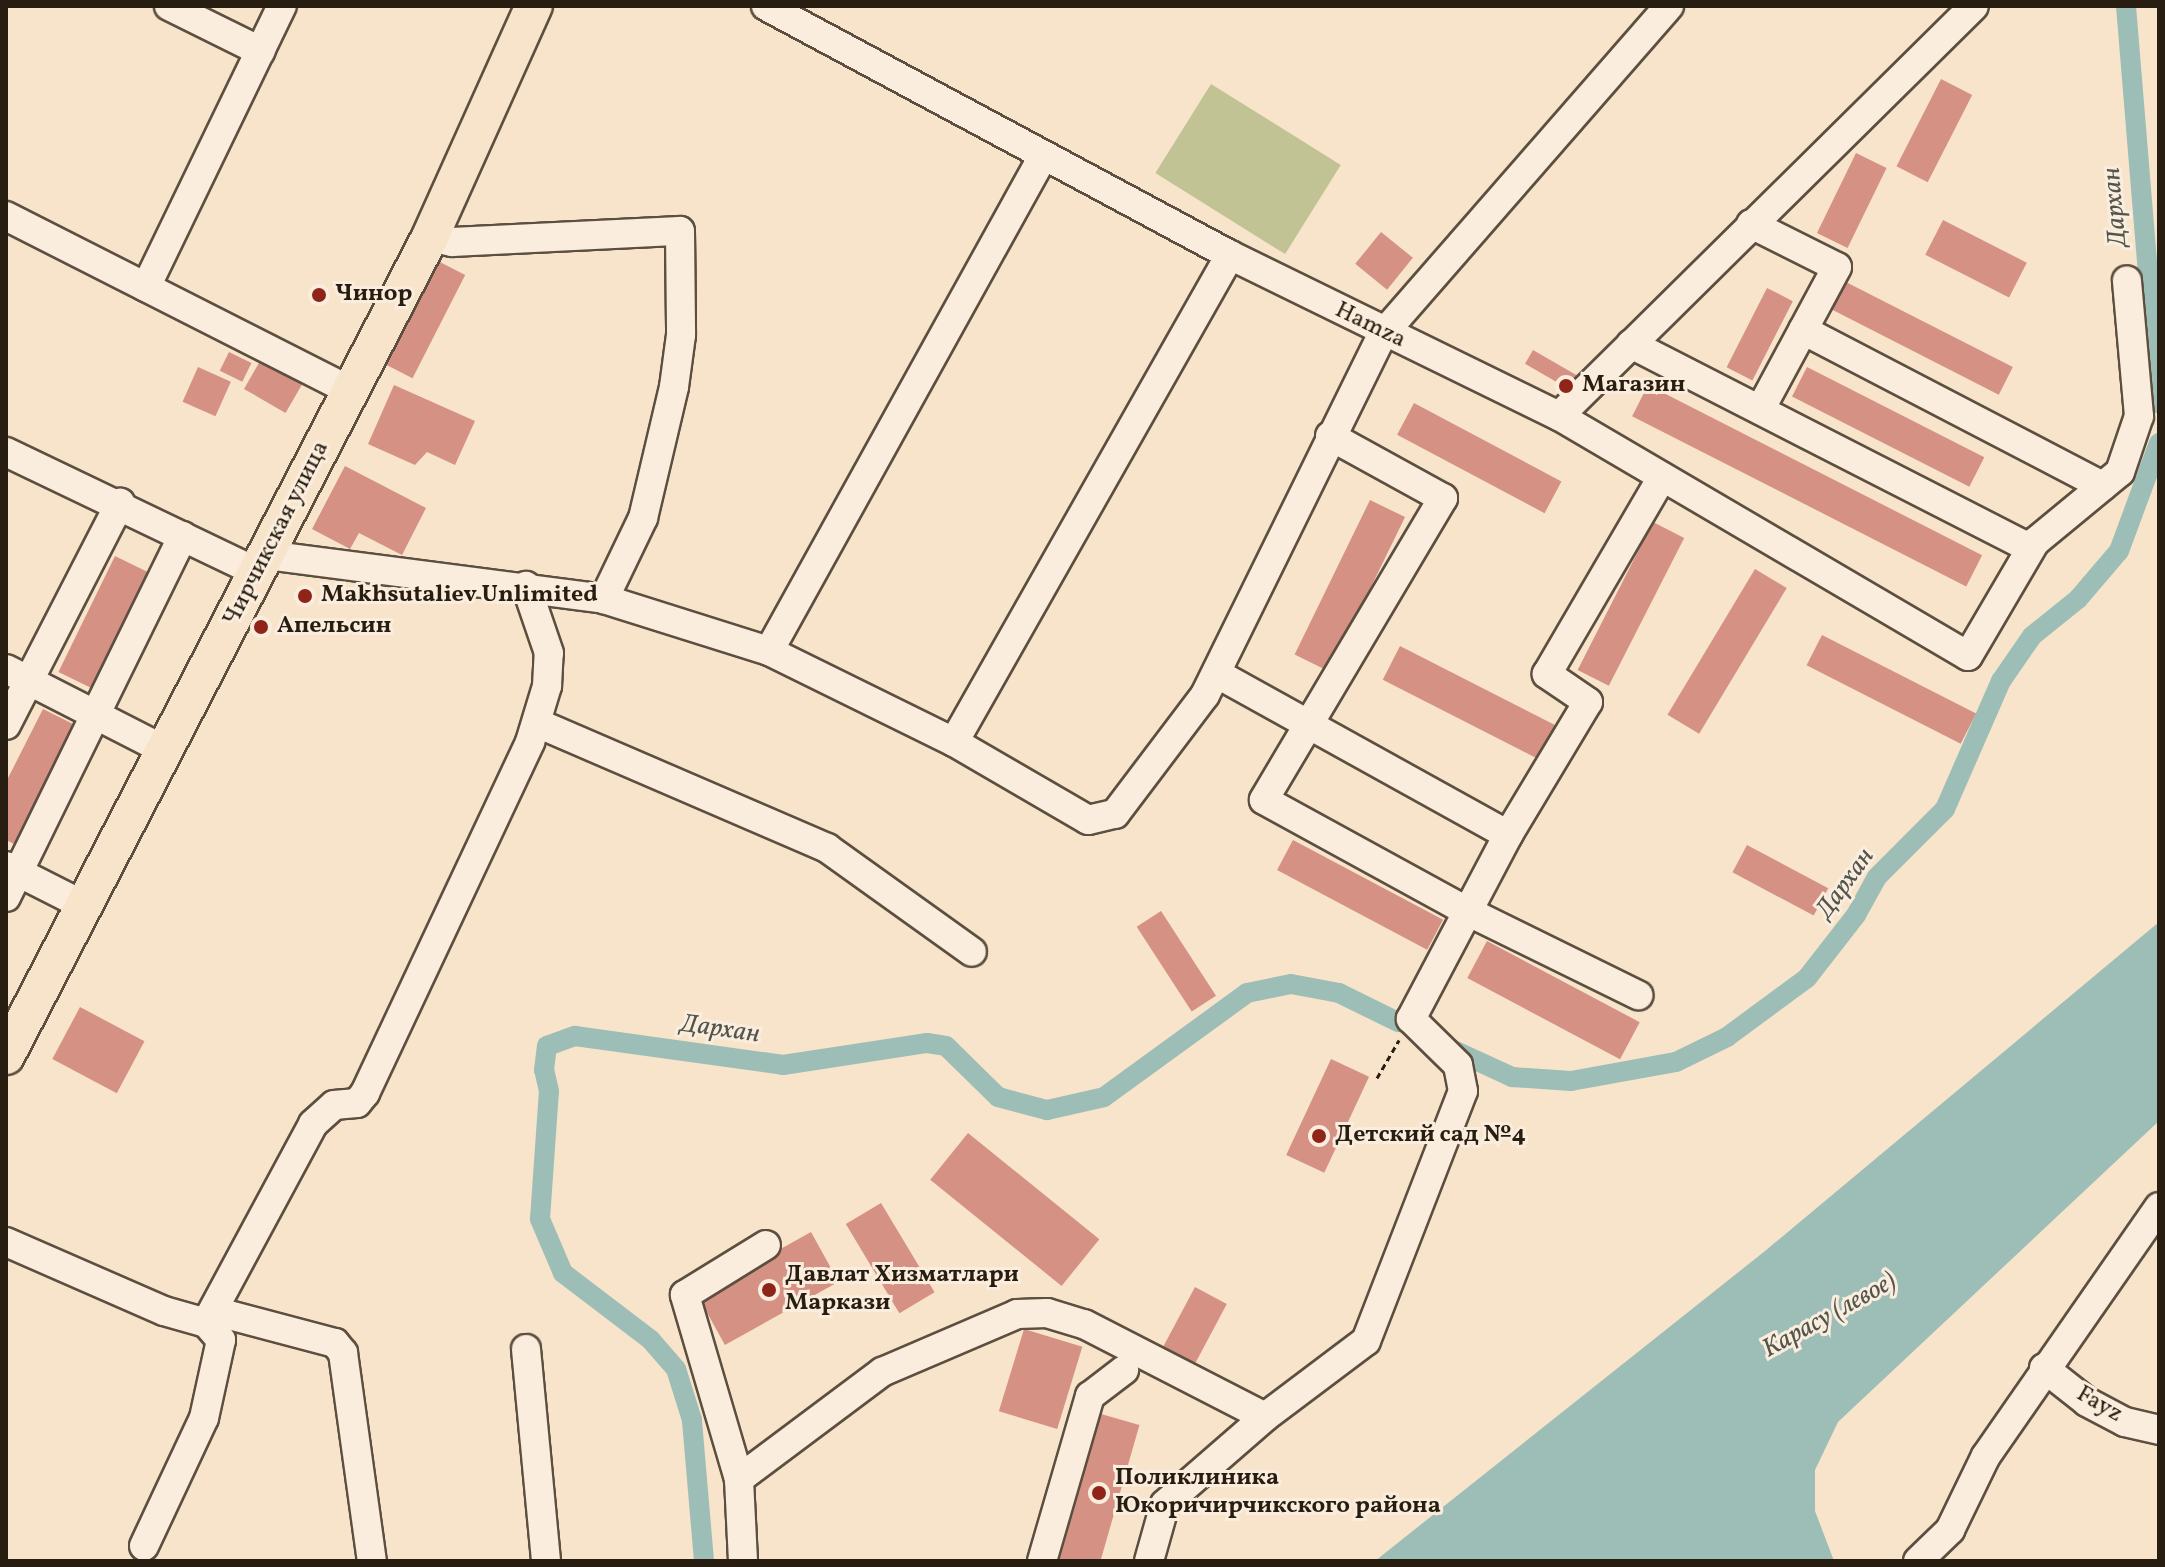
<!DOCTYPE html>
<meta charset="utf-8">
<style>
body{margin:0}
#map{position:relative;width:2165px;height:1567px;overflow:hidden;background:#f7e4ca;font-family:Vollkorn,serif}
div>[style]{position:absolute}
.green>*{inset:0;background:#c1c394;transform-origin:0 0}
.water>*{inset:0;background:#9dbeb7}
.canal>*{height:20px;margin:-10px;padding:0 10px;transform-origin:10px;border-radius:10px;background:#9dbeb7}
.building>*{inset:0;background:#d69185;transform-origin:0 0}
.path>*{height:3px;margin-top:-1.5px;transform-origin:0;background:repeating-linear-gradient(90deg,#281d11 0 6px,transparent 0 10px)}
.roads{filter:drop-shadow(2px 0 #5c4f3f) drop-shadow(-2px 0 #5c4f3f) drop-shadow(0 2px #5c4f3f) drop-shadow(0 -2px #5c4f3f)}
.minor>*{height:28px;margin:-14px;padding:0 14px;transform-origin:14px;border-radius:14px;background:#faeddd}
.major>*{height:36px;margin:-18px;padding:0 18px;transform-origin:18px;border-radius:18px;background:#f7e4ca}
.dots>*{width:22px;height:22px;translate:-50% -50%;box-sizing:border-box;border:4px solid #faeddd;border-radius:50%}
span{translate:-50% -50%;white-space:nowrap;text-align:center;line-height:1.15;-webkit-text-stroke:6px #faeddd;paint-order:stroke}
.poi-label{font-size:24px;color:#281d11;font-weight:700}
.left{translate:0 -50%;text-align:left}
.street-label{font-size:24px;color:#281d11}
.water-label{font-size:26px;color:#51554b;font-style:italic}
.frame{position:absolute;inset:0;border:8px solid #281d11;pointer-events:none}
</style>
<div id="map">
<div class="green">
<i style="left:1211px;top:84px;width:153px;height:105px;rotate:32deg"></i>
</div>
<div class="water">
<i style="clip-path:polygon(2159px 922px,2159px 1121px,1838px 1422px,1815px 1470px,1815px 1511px,1834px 1561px,1375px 1561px,1765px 1251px)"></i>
</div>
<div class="canal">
<i style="left:2126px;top:6px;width:399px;rotate:85.3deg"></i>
<i style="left:1447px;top:1047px;width:72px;rotate:24.8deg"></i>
<i style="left:1512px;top:1077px;width:59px;rotate:3.9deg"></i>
<i style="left:1571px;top:1081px;width:107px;rotate:-10.3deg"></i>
<i style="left:1676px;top:1062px;width:57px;rotate:-26.1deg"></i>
<i style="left:1727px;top:1037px;width:99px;rotate:-36.4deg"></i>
<i style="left:1807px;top:978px;width:80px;rotate:-52.1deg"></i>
<i style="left:1856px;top:915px;width:43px;rotate:-61.1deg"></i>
<i style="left:1877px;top:877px;width:96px;rotate:-45deg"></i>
<i style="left:1945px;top:809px;width:140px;rotate:-66.4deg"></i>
<i style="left:2001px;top:681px;width:55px;rotate:-55.4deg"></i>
<i style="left:2032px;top:636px;width:59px;rotate:-38.8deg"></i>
<i style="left:2078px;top:599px;width:63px;rotate:-49.5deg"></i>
<i style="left:2119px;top:551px;width:115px;rotate:-69.7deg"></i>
<i style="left:704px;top:1561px;width:142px;rotate:-94.9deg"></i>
<i style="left:692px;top:1420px;width:53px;rotate:-107.4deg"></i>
<i style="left:676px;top:1369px;width:38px;rotate:-131deg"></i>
<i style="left:651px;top:1340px;width:111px;rotate:-142.7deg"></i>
<i style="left:563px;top:1273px;width:59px;rotate:-113.1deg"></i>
<i style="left:540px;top:1219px;width:128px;rotate:-86deg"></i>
<i style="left:549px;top:1091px;width:22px;rotate:-103deg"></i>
<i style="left:544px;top:1070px;width:24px;rotate:-83deg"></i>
<i style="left:547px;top:1046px;width:30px;rotate:-20deg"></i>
<i style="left:575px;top:1036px;width:210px;rotate:7.9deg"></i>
<i style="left:783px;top:1065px;width:146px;rotate:-8.7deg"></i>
<i style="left:927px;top:1043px;width:19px;rotate:9deg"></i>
<i style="left:946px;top:1046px;width:73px;rotate:44.4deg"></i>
<i style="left:998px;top:1097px;width:51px;rotate:14.9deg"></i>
<i style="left:1047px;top:1110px;width:58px;rotate:-12.8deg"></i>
<i style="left:1104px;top:1097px;width:177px;rotate:-36deg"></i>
<i style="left:1247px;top:993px;width:45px;rotate:-11.6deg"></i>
<i style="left:1291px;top:984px;width:49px;rotate:10.6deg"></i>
<i style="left:1339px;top:993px;width:66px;rotate:26.2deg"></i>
</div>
<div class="building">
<i style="left:1941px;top:79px;width:35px;height:98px;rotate:27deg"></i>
<i style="left:1856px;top:153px;width:34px;height:89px;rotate:26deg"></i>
<i style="left:1943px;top:220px;width:94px;height:39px;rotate:27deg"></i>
<i style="left:1381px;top:232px;width:41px;height:41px;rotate:39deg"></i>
<i style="left:434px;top:259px;width:35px;height:116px;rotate:27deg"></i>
<i style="left:1840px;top:279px;width:194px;height:31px;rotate:27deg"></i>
<i style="left:1767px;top:288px;width:29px;height:89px;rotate:27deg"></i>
<i style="left:1533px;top:350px;width:53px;height:16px;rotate:30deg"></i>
<i style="left:229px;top:352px;width:25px;height:21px;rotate:26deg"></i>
<i style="left:263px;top:356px;width:48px;height:38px;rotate:30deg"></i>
<i style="left:198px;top:367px;width:36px;height:38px;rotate:24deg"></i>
<i style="left:1807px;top:367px;width:199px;height:33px;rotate:27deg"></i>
<i style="clip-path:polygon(394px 385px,475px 421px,455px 465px,427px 452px,415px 465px,368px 444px)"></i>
<i style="left:1648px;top:385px;width:375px;height:35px;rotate:27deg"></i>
<i style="left:1414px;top:403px;width:167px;height:36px;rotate:28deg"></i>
<i style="clip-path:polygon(345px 466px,426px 508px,402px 555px,359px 533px,350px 549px,312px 529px)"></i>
<i style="left:1370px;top:500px;width:39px;height:172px;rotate:26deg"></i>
<i style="left:1653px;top:522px;width:35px;height:166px;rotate:27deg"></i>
<i style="left:115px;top:556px;width:37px;height:129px;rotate:26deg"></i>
<i style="left:1755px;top:569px;width:37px;height:170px;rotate:31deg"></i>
<i style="left:1822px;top:635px;width:173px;height:34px;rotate:27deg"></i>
<i style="left:1400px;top:646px;width:175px;height:38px;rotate:27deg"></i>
<i style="clip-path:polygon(43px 709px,79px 727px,18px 846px,6px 840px,6px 782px)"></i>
<i style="left:1293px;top:840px;width:170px;height:34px;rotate:28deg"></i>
<i style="left:1747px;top:845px;width:92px;height:31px;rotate:28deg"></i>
<i style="left:1161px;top:911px;width:101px;height:29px;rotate:57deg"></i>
<i style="left:1487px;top:941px;width:173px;height:42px;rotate:28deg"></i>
<i style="left:80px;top:1007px;width:73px;height:59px;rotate:28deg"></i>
<i style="left:1331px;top:1059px;width:42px;height:106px;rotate:25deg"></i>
<i style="left:968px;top:1133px;width:169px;height:60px;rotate:39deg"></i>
<i style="left:881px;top:1203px;width:104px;height:41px;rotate:59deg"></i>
<i style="left:811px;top:1232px;width:57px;height:130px;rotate:61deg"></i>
<i style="left:1195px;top:1287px;width:36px;height:72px;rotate:28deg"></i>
<i style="left:1024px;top:1329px;width:61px;height:86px;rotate:17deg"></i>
<i style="left:1101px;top:1414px;width:40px;height:153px;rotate:16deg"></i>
</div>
<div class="path">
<i style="left:1377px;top:1078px;width:44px;rotate:-59.9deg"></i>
</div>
<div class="roads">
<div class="minor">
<i style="left:169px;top:6px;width:102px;rotate:26.3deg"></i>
<i style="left:766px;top:6px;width:527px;rotate:28.22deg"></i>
<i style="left:1230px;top:255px;width:366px;rotate:26.1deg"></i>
<i style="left:1559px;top:416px;width:474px;rotate:30.4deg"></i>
<i style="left:1968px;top:656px;width:132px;rotate:-59.6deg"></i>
<i style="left:2035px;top:542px;width:110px;rotate:-39.5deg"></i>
<i style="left:2120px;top:472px;width:59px;rotate:-71.3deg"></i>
<i style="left:2139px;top:416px;width:136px;rotate:-95.1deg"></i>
<i style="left:6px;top:216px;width:387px;rotate:26.9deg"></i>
<i style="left:1751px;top:224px;width:96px;rotate:26.6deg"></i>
<i style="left:1837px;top:267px;width:162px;rotate:118.3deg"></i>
<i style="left:430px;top:237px;width:23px;rotate:13deg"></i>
<i style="left:452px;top:242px;width:228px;rotate:-2.8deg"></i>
<i style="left:680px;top:231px;width:104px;rotate:89.4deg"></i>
<i style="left:681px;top:335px;width:52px;rotate:97.7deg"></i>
<i style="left:674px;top:387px;width:135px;rotate:103.3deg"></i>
<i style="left:643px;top:518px;width:90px;rotate:115.7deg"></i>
<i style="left:146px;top:287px;width:312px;rotate:-64.2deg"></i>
<i style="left:1803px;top:330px;width:338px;rotate:27.5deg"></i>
<i style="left:1631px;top:344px;width:441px;rotate:27.1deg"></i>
<i style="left:1559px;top:416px;width:583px;rotate:-44.65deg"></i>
<i style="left:1330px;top:436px;width:129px;rotate:28.8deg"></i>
<i style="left:1443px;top:498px;width:351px;rotate:120.7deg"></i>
<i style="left:1264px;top:800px;width:231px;rotate:28.7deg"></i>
<i style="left:1467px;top:911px;width:191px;rotate:26.2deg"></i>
<i style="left:6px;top:452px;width:278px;rotate:25.6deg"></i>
<i style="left:266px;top:555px;width:341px;rotate:7.4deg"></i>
<i style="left:604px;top:599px;width:173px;rotate:17.5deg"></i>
<i style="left:769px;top:651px;width:206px;rotate:26.2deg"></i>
<i style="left:954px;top:742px;width:155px;rotate:30.2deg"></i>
<i style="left:1088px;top:820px;width:28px;rotate:-13deg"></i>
<i style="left:1115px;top:814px;width:149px;rotate:-52.9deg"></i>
<i style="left:1205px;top:695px;width:402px;rotate:-63.8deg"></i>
<i style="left:1383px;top:334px;width:435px;rotate:-48.9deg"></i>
<i style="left:769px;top:651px;width:564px;rotate:-61.02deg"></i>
<i style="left:6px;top:669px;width:178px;rotate:27.1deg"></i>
<i style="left:537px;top:723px;width:316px;rotate:23.3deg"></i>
<i style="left:827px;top:848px;width:178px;rotate:35.6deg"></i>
<i style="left:6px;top:725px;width:250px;rotate:-62.8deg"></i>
<i style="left:954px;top:742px;width:560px;rotate:-60.46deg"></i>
<i style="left:1508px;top:835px;width:155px;rotate:-59deg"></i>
<i style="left:1588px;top:702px;width:50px;rotate:-145.7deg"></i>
<i style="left:1547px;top:674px;width:228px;rotate:-59.7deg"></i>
<i style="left:6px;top:866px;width:89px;rotate:26.9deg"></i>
<i style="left:6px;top:897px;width:402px;rotate:-63.9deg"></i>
<i style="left:6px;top:1242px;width:172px;rotate:23.6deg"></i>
<i style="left:164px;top:1311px;width:44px;rotate:15.9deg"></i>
<i style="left:206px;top:1323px;width:226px;rotate:-61.7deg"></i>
<i style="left:313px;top:1124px;width:28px;rotate:-42deg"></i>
<i style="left:334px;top:1105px;width:23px;rotate:-5deg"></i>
<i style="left:357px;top:1103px;width:13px;rotate:-51deg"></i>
<i style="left:365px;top:1093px;width:388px;rotate:-64.8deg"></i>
<i style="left:530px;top:742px;width:59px;rotate:-73.1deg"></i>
<i style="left:547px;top:686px;width:33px;rotate:-87deg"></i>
<i style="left:549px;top:653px;width:71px;rotate:-108.9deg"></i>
<i style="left:214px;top:1311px;width:125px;rotate:14.8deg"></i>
<i style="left:335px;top:1343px;width:13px;rotate:51deg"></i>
<i style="left:343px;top:1353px;width:210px;rotate:82.1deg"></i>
<i style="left:526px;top:1349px;width:213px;rotate:84.6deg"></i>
<i style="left:2044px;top:1368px;width:55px;rotate:38.3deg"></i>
<i style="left:2087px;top:1402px;width:43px;rotate:27.8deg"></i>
<i style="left:2125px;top:1422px;width:35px;rotate:13deg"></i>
<i style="left:739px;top:1479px;width:192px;rotate:-106.4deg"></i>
<i style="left:685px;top:1295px;width:95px;rotate:-31.7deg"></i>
<i style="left:144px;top:1546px;width:141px;rotate:-64.9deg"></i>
<i style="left:204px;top:1418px;width:80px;rotate:-77.7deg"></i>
<i style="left:221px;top:1340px;width:23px;rotate:-131deg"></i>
<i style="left:743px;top:1561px;width:82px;rotate:-92.8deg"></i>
<i style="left:739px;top:1479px;width:179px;rotate:-36.8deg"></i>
<i style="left:882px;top:1372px;width:147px;rotate:-23.2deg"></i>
<i style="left:1017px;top:1314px;width:30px;rotate:-2deg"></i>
<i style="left:1047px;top:1313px;width:39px;rotate:17deg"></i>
<i style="left:1084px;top:1324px;width:203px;rotate:27.2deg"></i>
<i style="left:1042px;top:1561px;width:172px;rotate:-73.8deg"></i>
<i style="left:1090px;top:1396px;width:43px;rotate:-37.4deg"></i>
<i style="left:1149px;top:1561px;width:59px;rotate:-74.3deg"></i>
<i style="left:1165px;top:1504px;width:133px;rotate:-41deg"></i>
<i style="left:1265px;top:1417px;width:126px;rotate:-37deg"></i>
<i style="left:1366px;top:1341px;width:268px;rotate:-68.8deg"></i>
<i style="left:1463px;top:1091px;width:26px;rotate:-101deg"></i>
<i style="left:1458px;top:1065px;width:66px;rotate:-135.6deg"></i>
<i style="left:1411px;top:1019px;width:208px;rotate:-62.2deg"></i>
<i style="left:1508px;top:835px;width:333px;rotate:-151deg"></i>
<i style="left:1918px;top:1561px;width:45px;rotate:-44.1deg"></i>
<i style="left:1950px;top:1530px;width:82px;rotate:-64.1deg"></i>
<i style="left:1986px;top:1456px;width:303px;rotate:-55.2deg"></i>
</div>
<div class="major">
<i style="left:6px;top:1056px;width:922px;rotate:-62.63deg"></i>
<i style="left:430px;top:237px;width:253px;rotate:-65.8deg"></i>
</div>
</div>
<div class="dots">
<i style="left:319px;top:295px;background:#8f2418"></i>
<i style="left:1566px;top:386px;background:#8f2418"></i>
<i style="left:305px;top:596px;background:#8f2418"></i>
<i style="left:261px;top:627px;background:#8f2418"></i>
<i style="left:1319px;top:1136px;background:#8f2418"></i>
<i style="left:769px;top:1290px;background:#8f2418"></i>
<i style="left:1099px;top:1493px;background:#8f2418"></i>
</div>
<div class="poi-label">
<span class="left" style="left:335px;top:295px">Чинор</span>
<span class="left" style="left:1582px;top:386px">Магазин</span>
<span class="left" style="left:321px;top:596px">Makhsutaliev Unlimited</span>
<span class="left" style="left:277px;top:627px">Апельсин</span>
<span class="left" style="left:1335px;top:1136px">Детский сад №4</span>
<span class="left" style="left:785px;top:1290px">Давлат Хизматлари<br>Маркази</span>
<span class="left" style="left:1115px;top:1493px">Поликлиника<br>Юкоричирчикского района</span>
</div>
<div class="street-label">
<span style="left:1370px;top:326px;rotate:26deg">Hamza</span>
<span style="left:277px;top:534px;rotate:-63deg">Чирчикская улица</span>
<span style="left:2099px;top:1405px;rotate:30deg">Fayz</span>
</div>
<div class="water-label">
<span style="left:2116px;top:207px;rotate:-95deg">Дархан</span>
<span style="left:1846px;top:884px;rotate:-54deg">Дархан</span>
<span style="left:720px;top:1030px;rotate:8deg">Дархан</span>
<span style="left:1830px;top:1316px;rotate:-29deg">Карасу (левое)</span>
</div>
<div class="frame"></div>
</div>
